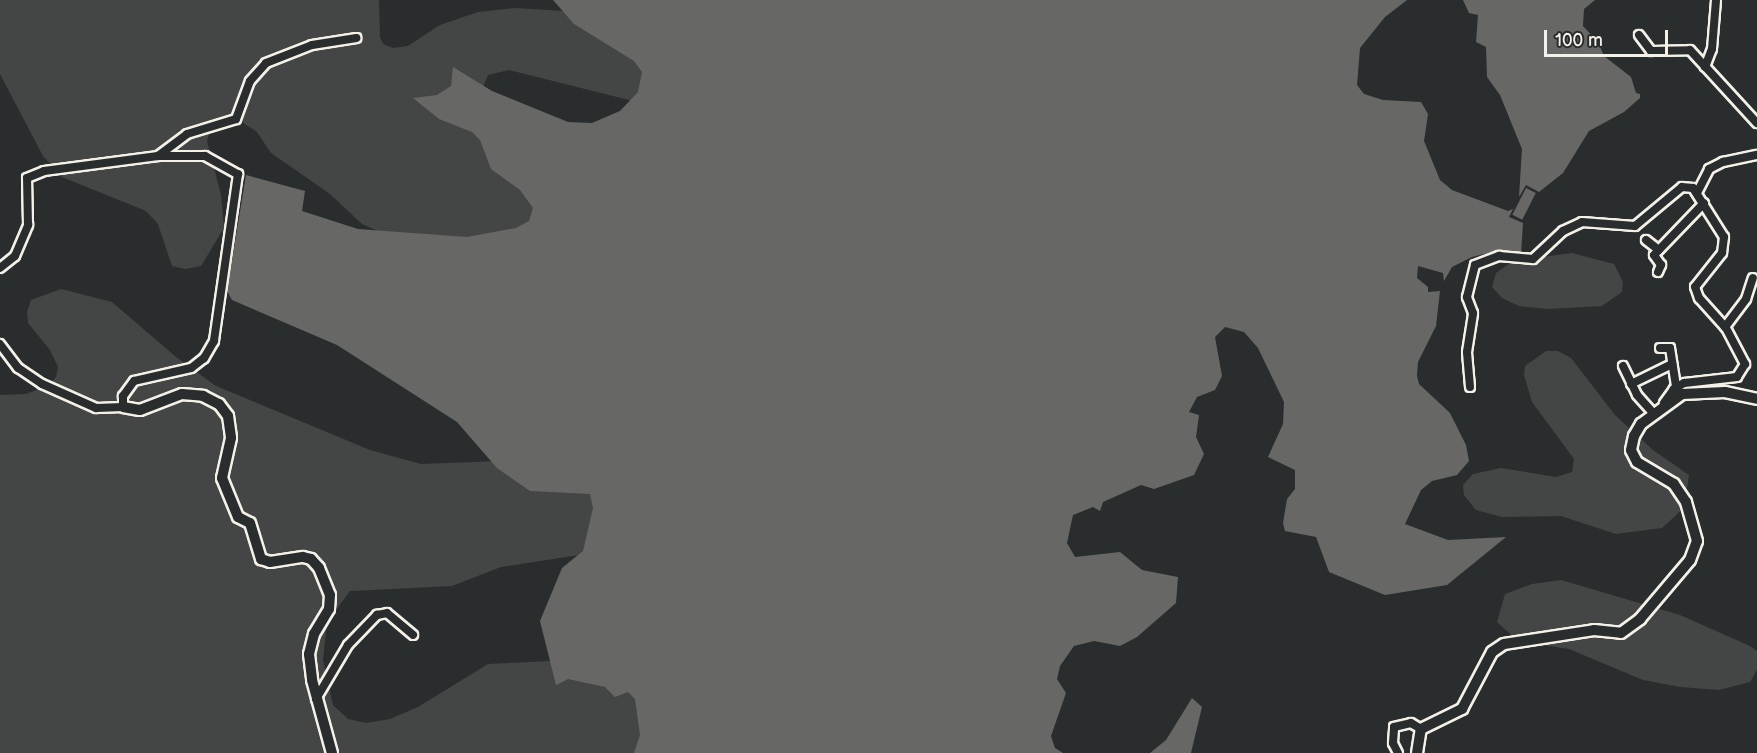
<!DOCTYPE html>
<style>
body{margin:0}
#map{position:relative;width:1757px;height:753px;overflow:hidden;background:#2a2d2e;font-family:"Balsamiq Sans",sans-serif}
div>[style]{position:absolute}
.green>*{inset:0;background:#444645}
.water>*{inset:0;background:#676866;transform-origin:0 0}
.roads{filter:drop-shadow(2px 0 #f4f1e8) drop-shadow(-2px 0 #f4f1e8) drop-shadow(0 2px #f4f1e8) drop-shadow(0 -2px #f4f1e8)}
.minor>*{height:8px;margin:-4px;padding:0 4px;transform-origin:4px;border-radius:4px;background:#2a2d2e}
.tertiary>*{height:10px;margin:-5px;padding:0 5px;transform-origin:5px;border-radius:5px;background:#2a2d2e}
span{translate:-50% -50%;white-space:nowrap;text-align:center;line-height:1.15;-webkit-text-stroke:6px #2a2d2e;paint-order:stroke}
.scale{position:absolute;left:1544px;top:30px;width:124px;height:27px;box-sizing:border-box;border:3px solid #f4f1e8;border-top:0;padding-left:8px;font-size:18px;line-height:21px;white-space:nowrap;color:#f4f1e8;-webkit-text-stroke:4px #2a2d2e;paint-order:stroke}
</style>
<div id="map">
<div class="green">
<i style="clip-path:polygon(0 0,379px 0,380px 37px,383px 44px,393px 48px,408px 46px,440px 25px,478px 12px,515px 8px,612px 14px,670px 69px,649px 105px,509px 70px,488px 75px,483px 87px,580px 234px,398px 240px,362px 224px,330px 194px,271px 153px,257px 132px,242px 122px,228px 122px,210px 131px,207px 141px,221px 195px,224px 228px,201px 266px,185px 269px,172px 266px,158px 224px,146px 211px,62px 177px,43px 156px,0 74px)"></i>
<i style="clip-path:polygon(1572px 253px,1614px 264px,1623px 282px,1622px 292px,1602px 306px,1547px 309px,1519px 306px,1502px 298px,1492px 287px,1496px 273px,1513px 261px)"></i>
<i style="clip-path:polygon(61px 289px,112px 302px,176px 357px,216px 386px,370px 450px,421px 464px,500px 461px,627px 504px,592px 553px,501px 567px,452px 586px,350px 591px,327px 622px,323px 660px,333px 705px,348px 719px,366px 723px,390px 719px,418px 707px,488px 664px,592px 659px,706px 753px,0 753px,0 395px,26px 394px,50px 385px,56px 377px,58px 367px,50px 350px,28px 323px,27px 312px,31px 300px)"></i>
<i style="clip-path:polygon(1546px 351px,1558px 351px,1571px 358px,1615px 415px,1653px 450px,1689px 475px,1684px 508px,1662px 528px,1616px 534px,1561px 516px,1502px 517px,1476px 510px,1464px 495px,1463px 485px,1473px 474px,1501px 468px,1556px 477px,1572px 472px,1574px 459px,1532px 402px,1524px 375px,1525px 366px)"></i>
<i style="clip-path:polygon(1561px 580px,1680px 615px,1750px 646px,1757px 651px,1757px 670px,1750px 682px,1719px 690px,1680px 687px,1643px 680px,1569px 649px,1518px 641px,1497px 622px,1505px 594px,1532px 584px)"></i>
</div>
<div class="water">
<i style="clip-path:polygon(553px 0,1407px 0,1385px 17px,1360px 48px,1357px 85px,1364px 94px,1383px 100px,1421px 102px,1428px 114px,1424px 141px,1440px 180px,1452px 190px,1508px 211px,1513px 209px,1509px 217px,1523px 223px,1521px 254px,1492px 252px,1472px 257px,1452px 267px,1444px 281px,1443px 273px,1418px 266px,1417px 278px,1428px 287px,1428px 292px,1440px 291px,1436px 326px,1418px 362px,1417px 376px,1419px 384px,1450px 413px,1466px 445px,1469px 461px,1457px 475px,1432px 481px,1421px 490px,1405px 524px,1448px 540px,1506px 537px,1447px 585px,1385px 595px,1329px 572px,1316px 537px,1285px 531px,1283px 523px,1287px 499px,1295px 489px,1295px 470px,1268px 457px,1283px 424px,1284px 402px,1258px 348px,1244px 332px,1225px 327px,1215px 337px,1222px 376px,1215px 390px,1197px 397px,1189px 412px,1199px 415px,1196px 437px,1204px 454px,1194px 475px,1154px 489px,1141px 485px,1103px 502px,1100px 511px,1093px 507px,1073px 515px,1067px 543px,1075px 557px,1120px 552px,1142px 570px,1178px 577px,1176px 603px,1137px 637px,1120px 646px,1094px 641px,1074px 646px,1060px 666px,1057px 679px,1066px 693px,1051px 736px,1055px 748px,1063px 753px,634px 753px,640px 735px,635px 699px,628px 692px,615px 697px,605px 687px,568px 679px,556px 685px,540px 621px,562px 568px,583px 551px,593px 508px,590px 494px,530px 491px,497px 468px,457px 422px,337px 345px,232px 300px,227px 291px,246px 175px,305px 191px,302px 211px,358px 229px,467px 237px,516px 228px,529px 221px,533px 208px,520px 190px,491px 169px,480px 140px,472px 132px,439px 119px,413px 98px,437px 95px,451px 86px,453px 67px,492px 91px,568px 122px,592px 123px,620px 111px,638px 92px,642px 72px,634px 61px,574px 24px)"></i>
<i style="clip-path:polygon(1463px 0,1595px 0,1584px 9px,1583px 26px,1598px 42px,1604px 56px,1631px 77px,1636px 93px,1640px 94px,1640px 98px,1624px 112px,1589px 131px,1563px 173px,1539px 192px,1526px 185px,1519px 197px,1522px 149px,1500px 95px,1487px 77px,1486px 47px,1476px 42px,1478px 15px,1469px 13px)"></i>
<i style="left:1526px;top:188px;width:11px;height:30px;rotate:27deg"></i>
<i style="clip-path:polygon(1192px 698px,1202px 707px,1191px 753px,1150px 753px,1166px 740px)"></i>
</div>
<div class="roads">
<div class="minor">
<i style="left:1639px;top:35px;width:20px;rotate:53deg"></i>
<i style="left:1651px;top:51px;width:39px;rotate:-1deg"></i>
<i style="left:1690px;top:50px;width:99px;rotate:47.5deg"></i>
<i style="left:1705px;top:67px;width:19px;rotate:-69deg"></i>
<i style="left:1712px;top:49px;width:49px;rotate:-85.3deg"></i>
<i style="left:158px;top:156px;width:36px;rotate:-37deg"></i>
<i style="left:187px;top:134px;width:51px;rotate:-17deg"></i>
<i style="left:236px;top:119px;width:40px;rotate:-69.8deg"></i>
<i style="left:250px;top:81px;width:24px;rotate:-48deg"></i>
<i style="left:266px;top:63px;width:49px;rotate:-21.4deg"></i>
<i style="left:312px;top:45px;width:45px;rotate:-9deg"></i>
<i style="left:1697px;top:193px;width:27px;rotate:-63deg"></i>
<i style="left:1709px;top:169px;width:16px;rotate:-27deg"></i>
<i style="left:1723px;top:162px;width:35px;rotate:-12deg"></i>
<i style="left:1646px;top:240px;width:16px;rotate:38deg"></i>
<i style="left:0;top:268px;width:19px;rotate:-39deg"></i>
<i style="left:15px;top:256px;width:34px;rotate:-67deg"></i>
<i style="left:28px;top:225px;width:47px;rotate:-91.2deg"></i>
<i style="left:27px;top:178px;width:18px;rotate:-22deg"></i>
<i style="left:44px;top:171px;width:115px;rotate:-7.5deg"></i>
<i style="left:158px;top:156px;width:47px"></i>
<i style="left:205px;top:156px;width:38px;rotate:29deg"></i>
<i style="left:238px;top:174px;width:169px;rotate:98.2deg"></i>
<i style="left:214px;top:341px;width:20px;rotate:120deg"></i>
<i style="left:204px;top:358px;width:16px;rotate:142deg"></i>
<i style="left:191px;top:368px;width:58px;rotate:167.2deg"></i>
<i style="left:134px;top:381px;width:19px;rotate:126deg"></i>
<i style="left:123px;top:396px;width:11px;rotate:90deg"></i>
<i style="left:123px;top:407px;width:27px;rotate:178deg"></i>
<i style="left:96px;top:408px;width:59px;rotate:-156deg"></i>
<i style="left:42px;top:384px;width:29px;rotate:-146deg"></i>
<i style="left:18px;top:368px;width:30px;rotate:-127deg"></i>
<i style="left:1658px;top:272px;width:8px;rotate:-67deg"></i>
<i style="left:1661px;top:265px;width:12px;rotate:-125deg"></i>
<i style="left:1654px;top:255px;width:72px;rotate:-46.1deg"></i>
<i style="left:1725px;top:327px;width:35px;rotate:-53deg"></i>
<i style="left:1746px;top:299px;width:22px;rotate:-72deg"></i>
<i style="left:1660px;top:348px;width:10px"></i>
<i style="left:1670px;top:348px;width:39px;rotate:81deg"></i>
<i style="left:1623px;top:366px;width:32px;rotate:64deg"></i>
<i style="left:1637px;top:395px;width:24px;rotate:48deg"></i>
<i style="left:1631px;top:384px;width:46px;rotate:-26deg"></i>
<i style="left:1470px;top:387px;width:35px;rotate:-95deg"></i>
<i style="left:1467px;top:352px;width:39px;rotate:-81deg"></i>
<i style="left:1473px;top:313px;width:17px;rotate:-111deg"></i>
<i style="left:1467px;top:297px;width:33px;rotate:-76deg"></i>
<i style="left:1475px;top:265px;width:26px;rotate:-21deg"></i>
<i style="left:1499px;top:256px;width:34px;rotate:5deg"></i>
<i style="left:1533px;top:259px;width:41px;rotate:-43deg"></i>
<i style="left:1563px;top:231px;width:21px;rotate:-25deg"></i>
<i style="left:1582px;top:222px;width:53px;rotate:4.3deg"></i>
<i style="left:1635px;top:226px;width:61px;rotate:-39.7deg"></i>
<i style="left:1682px;top:187px;width:11px;rotate:5deg"></i>
<i style="left:1693px;top:188px;width:58px;rotate:57.7deg"></i>
<i style="left:1724px;top:237px;width:16px;rotate:97deg"></i>
<i style="left:1722px;top:253px;width:43px;rotate:128.5deg"></i>
<i style="left:1695px;top:287px;width:12px;rotate:70deg"></i>
<i style="left:1699px;top:298px;width:40px;rotate:48deg"></i>
<i style="left:1726px;top:328px;width:41px;rotate:62.2deg"></i>
<i style="left:1745px;top:364px;width:15px;rotate:122deg"></i>
<i style="left:1737px;top:377px;width:53px;rotate:173.5deg"></i>
<i style="left:1684px;top:383px;width:12px;rotate:149deg"></i>
<i style="left:1674px;top:389px;width:17px;rotate:126deg"></i>
<i style="left:316px;top:699px;width:63px;rotate:-59.3deg"></i>
<i style="left:348px;top:645px;width:42px;rotate:-46deg"></i>
<i style="left:377px;top:615px;width:10px;rotate:-11deg"></i>
<i style="left:387px;top:613px;width:34px;rotate:40deg"></i>
<i style="left:1398px;top:753px;width:11px;rotate:-117deg"></i>
<i style="left:1393px;top:743px;width:16px;rotate:-86deg"></i>
<i style="left:1394px;top:727px;width:17px;rotate:-13deg"></i>
<i style="left:1411px;top:723px;width:12px;rotate:31deg"></i>
</div>
<div class="tertiary">
<i style="left:123px;top:407px;width:17px;rotate:10deg"></i>
<i style="left:140px;top:410px;width:45px;rotate:-20.9deg"></i>
<i style="left:182px;top:394px;width:21px;rotate:5deg"></i>
<i style="left:203px;top:396px;width:18px;rotate:27deg"></i>
<i style="left:219px;top:404px;width:15px;rotate:53deg"></i>
<i style="left:228px;top:416px;width:22px;rotate:82deg"></i>
<i style="left:231px;top:438px;width:41px;rotate:102.7deg"></i>
<i style="left:222px;top:478px;width:42px;rotate:67.7deg"></i>
<i style="left:238px;top:517px;width:13px;rotate:27deg"></i>
<i style="left:250px;top:523px;width:38px;rotate:73deg"></i>
<i style="left:261px;top:559px;width:9px;rotate:18deg"></i>
<i style="left:270px;top:562px;width:33px;rotate:-9deg"></i>
<i style="left:303px;top:557px;width:8px;rotate:14deg"></i>
<i style="left:311px;top:559px;width:12px;rotate:48deg"></i>
<i style="left:319px;top:568px;width:29px;rotate:68deg"></i>
<i style="left:330px;top:595px;width:14px;rotate:94deg"></i>
<i style="left:329px;top:609px;width:29px;rotate:121deg"></i>
<i style="left:314px;top:634px;width:21px;rotate:104deg"></i>
<i style="left:309px;top:654px;width:26px;rotate:83deg"></i>
<i style="left:312px;top:680px;width:76px;rotate:74.7deg"></i>
<i style="left:1417px;top:753px;width:24px;rotate:-81deg"></i>
<i style="left:1421px;top:729px;width:46px;rotate:-26deg"></i>
<i style="left:1462px;top:709px;width:64px;rotate:-62.2deg"></i>
<i style="left:1492px;top:652px;width:14px;rotate:-34deg"></i>
<i style="left:1504px;top:644px;width:91px;rotate:-8.8deg"></i>
<i style="left:1594px;top:630px;width:27px;rotate:6deg"></i>
<i style="left:1621px;top:633px;width:24px;rotate:-36deg"></i>
<i style="left:1640px;top:619px;width:77px;rotate:-49.7deg"></i>
<i style="left:1690px;top:560px;width:20px;rotate:-70deg"></i>
<i style="left:1697px;top:541px;width:41px;rotate:-105.8deg"></i>
<i style="left:1686px;top:502px;width:22px;rotate:-124deg"></i>
<i style="left:1674px;top:484px;width:43px;rotate:-149.3deg"></i>
<i style="left:1637px;top:462px;width:13px;rotate:-117deg"></i>
<i style="left:1631px;top:450px;width:14px;rotate:-78deg"></i>
<i style="left:1634px;top:436px;width:14px;rotate:-60deg"></i>
<i style="left:1641px;top:424px;width:51px;rotate:-36.2deg"></i>
<i style="left:1682px;top:394px;width:43px;rotate:-2.7deg"></i>
<i style="left:1725px;top:392px;width:33px;rotate:12deg"></i>
</div>
</div>
<div class="scale">100 m</div>
</div>
